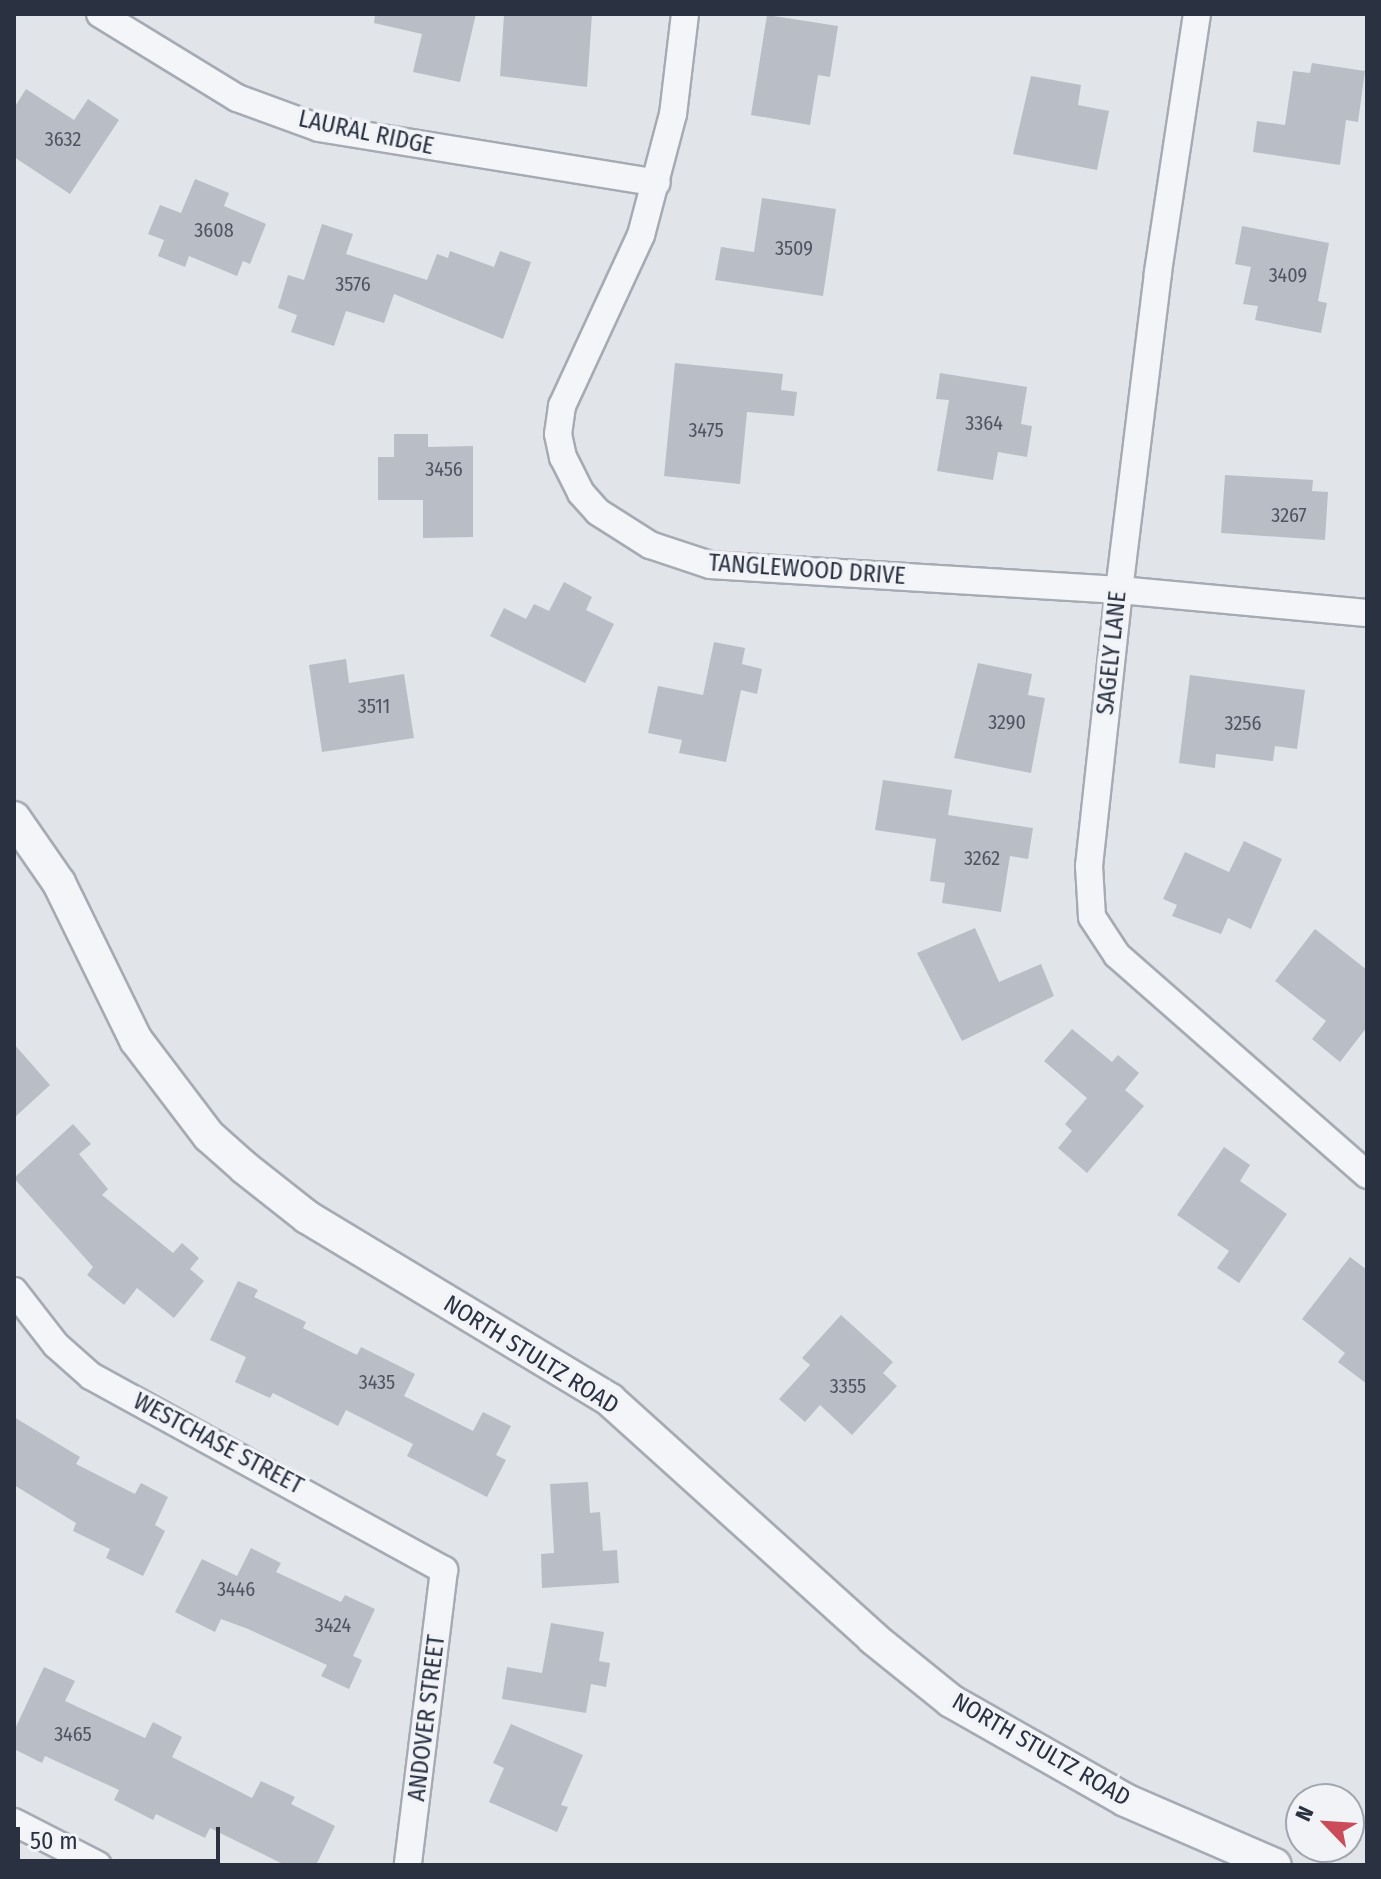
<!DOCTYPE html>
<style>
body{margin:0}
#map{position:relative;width:1381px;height:1879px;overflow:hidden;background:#e1e4e9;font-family:"Fira Sans Condensed",sans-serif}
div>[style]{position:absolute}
.building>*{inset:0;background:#b9bdc6}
.roads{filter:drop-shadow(2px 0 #a6abb3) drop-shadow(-2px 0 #a6abb3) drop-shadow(0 2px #a6abb3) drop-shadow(0 -2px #a6abb3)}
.minor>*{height:26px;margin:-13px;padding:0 13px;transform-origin:13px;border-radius:13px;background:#f4f5f8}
.tertiary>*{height:32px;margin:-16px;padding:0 16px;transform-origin:16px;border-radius:16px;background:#f4f5f8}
span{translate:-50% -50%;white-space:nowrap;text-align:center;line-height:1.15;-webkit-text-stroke:7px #f1f3f7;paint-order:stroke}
.number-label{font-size:20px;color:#4e5462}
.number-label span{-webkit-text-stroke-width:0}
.street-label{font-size:24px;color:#2a3141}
.frame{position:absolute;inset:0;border:16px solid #2a3141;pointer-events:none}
.north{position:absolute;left:1285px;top:1783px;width:80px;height:80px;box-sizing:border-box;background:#f1f3f7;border:2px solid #a1a5ae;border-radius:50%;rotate:295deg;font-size:22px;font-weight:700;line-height:32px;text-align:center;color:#2a3141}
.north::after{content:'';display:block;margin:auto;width:28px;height:36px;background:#ca4b59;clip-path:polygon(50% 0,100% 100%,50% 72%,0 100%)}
.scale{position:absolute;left:16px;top:1827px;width:204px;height:36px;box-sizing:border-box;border:4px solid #2a3141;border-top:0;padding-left:10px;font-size:24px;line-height:28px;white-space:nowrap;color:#2a3141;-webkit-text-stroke:6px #f1f3f7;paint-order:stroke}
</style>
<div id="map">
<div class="building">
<i style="clip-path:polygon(375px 14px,476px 14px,460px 82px,413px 72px,422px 34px,374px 23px)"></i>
<i style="clip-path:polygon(539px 14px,592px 14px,587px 87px,500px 76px,504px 15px)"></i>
<i style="clip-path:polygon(767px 15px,838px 26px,830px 77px,818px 75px,810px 125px,751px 115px)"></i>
<i style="clip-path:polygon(1312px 63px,1365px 71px,1358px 122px,1346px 120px,1340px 165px,1253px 152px,1257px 121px,1285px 125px,1293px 71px,1310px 73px)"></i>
<i style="clip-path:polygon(1031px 76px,1081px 85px,1078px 105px,1109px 111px,1097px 170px,1013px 154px)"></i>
<i style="clip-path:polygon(26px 89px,74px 120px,88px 99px,119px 120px,70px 194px,14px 157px,14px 108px)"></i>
<i style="clip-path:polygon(195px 179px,229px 193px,224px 206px,266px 224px,250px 264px,243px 261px,237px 276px,189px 256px,185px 267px,158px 256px,164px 240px,148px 234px,160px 205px,181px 213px)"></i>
<i style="clip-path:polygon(762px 198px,836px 209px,823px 296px,715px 280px,721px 247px,754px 252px)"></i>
<i style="clip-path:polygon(322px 224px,353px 234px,346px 254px,427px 280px,437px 254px,448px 258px,450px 251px,494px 267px,500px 251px,531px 262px,503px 339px,394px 294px,384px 323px,346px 311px,334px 346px,291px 332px,297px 315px,278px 308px,288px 275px,304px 280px)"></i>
<i style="clip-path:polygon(1242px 226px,1329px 243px,1318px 301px,1327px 303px,1321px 333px,1255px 320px,1258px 306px,1243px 304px,1251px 267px,1235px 264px)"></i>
<i style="clip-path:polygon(675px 363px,783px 374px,781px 390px,797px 392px,794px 416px,747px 412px,740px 484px,664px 476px)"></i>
<i style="clip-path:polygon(940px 373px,1027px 387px,1021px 424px,1032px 426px,1027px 457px,998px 452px,993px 480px,937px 471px,949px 400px,936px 399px)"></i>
<i style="clip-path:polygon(394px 434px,428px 434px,428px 447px,473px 446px,473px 537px,423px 538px,423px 500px,378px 500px,378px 457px,394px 457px)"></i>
<i style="clip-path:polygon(1225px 475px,1313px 480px,1312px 491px,1328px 492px,1325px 540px,1221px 533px)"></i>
<i style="clip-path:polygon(564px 582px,592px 597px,586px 610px,614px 624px,585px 683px,490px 636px,504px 608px,526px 619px,534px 604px,549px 611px)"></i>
<i style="clip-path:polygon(714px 642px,745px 648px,742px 664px,762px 669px,757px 694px,741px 690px,726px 762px,679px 753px,682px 740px,648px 733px,658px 686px,703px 695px)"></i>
<i style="clip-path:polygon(346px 659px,349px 683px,404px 674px,414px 738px,322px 752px,309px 665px)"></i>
<i style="clip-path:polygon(978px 663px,1032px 674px,1028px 695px,1045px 698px,1031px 773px,954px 758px)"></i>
<i style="clip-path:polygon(1190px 675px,1305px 690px,1297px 749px,1275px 746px,1273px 761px,1216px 754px,1215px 768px,1179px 763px)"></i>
<i style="clip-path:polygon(883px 780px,952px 790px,948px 815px,1033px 828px,1028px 859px,1010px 856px,1001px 912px,942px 903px,945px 883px,930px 881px,936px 839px,875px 830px)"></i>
<i style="clip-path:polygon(1244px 841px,1282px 859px,1251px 929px,1228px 918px,1221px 934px,1172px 916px,1177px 905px,1163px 899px,1185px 852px,1229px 872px)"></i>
<i style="clip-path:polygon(975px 928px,999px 982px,1041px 964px,1054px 996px,962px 1041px,917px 953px)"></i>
<i style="clip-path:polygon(1315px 929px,1367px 970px,1367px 1027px,1340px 1062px,1312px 1039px,1326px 1021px,1275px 981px)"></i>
<i style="clip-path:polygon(1072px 1029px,1112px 1062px,1118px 1055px,1139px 1073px,1125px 1090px,1144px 1106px,1087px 1173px,1058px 1148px,1072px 1131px,1065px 1124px,1087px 1098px,1044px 1061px)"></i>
<i style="clip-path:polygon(14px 1044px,50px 1085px,14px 1118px)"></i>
<i style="clip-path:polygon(73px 1124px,91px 1144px,79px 1154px,108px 1189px,102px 1195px,173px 1253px,182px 1243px,199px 1258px,190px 1269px,204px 1281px,174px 1318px,137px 1288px,124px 1305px,87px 1275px,93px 1267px,14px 1178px)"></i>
<i style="clip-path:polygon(1224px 1147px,1250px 1165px,1240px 1181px,1287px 1214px,1239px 1283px,1217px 1268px,1229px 1251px,1177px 1215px)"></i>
<i style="clip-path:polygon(1350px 1257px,1367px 1270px,1367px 1384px,1338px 1362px,1345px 1353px,1302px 1319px)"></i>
<i style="clip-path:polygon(238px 1281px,258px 1290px,254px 1297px,306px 1322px,303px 1328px,357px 1355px,361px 1347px,415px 1374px,404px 1396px,473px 1431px,483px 1412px,511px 1426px,496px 1455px,506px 1460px,487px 1497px,407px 1456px,413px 1444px,346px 1410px,338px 1426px,273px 1393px,270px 1398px,235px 1382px,246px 1357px,210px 1340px)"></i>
<i style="clip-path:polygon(841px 1315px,893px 1362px,883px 1373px,897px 1386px,852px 1435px,820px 1405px,805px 1422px,779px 1399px,810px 1365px,802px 1358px)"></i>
<i style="clip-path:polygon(14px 1417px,80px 1457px,76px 1464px,135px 1494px,141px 1483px,168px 1497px,155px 1525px,165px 1531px,143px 1576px,106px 1558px,110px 1549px,73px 1531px,76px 1523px,14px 1485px)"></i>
<i style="clip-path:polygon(588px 1482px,590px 1513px,600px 1512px,603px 1551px,617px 1550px,619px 1583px,542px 1588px,541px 1554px,554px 1553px,550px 1484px)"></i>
<i style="clip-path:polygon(251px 1548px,281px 1563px,276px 1572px,341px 1602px,345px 1595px,375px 1609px,353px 1656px,362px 1660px,349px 1689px,321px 1676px,327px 1665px,248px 1629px,221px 1619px,215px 1632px,175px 1612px,202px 1559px,237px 1576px)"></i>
<i style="clip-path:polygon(551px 1623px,604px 1632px,599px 1661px,610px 1663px,606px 1687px,591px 1684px,586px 1713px,502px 1699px,507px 1667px,542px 1673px)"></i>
<i style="clip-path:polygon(44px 1667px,75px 1681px,65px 1701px,145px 1738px,153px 1722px,182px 1737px,172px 1757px,252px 1798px,261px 1781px,295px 1797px,291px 1804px,335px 1826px,316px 1865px,285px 1865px,210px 1828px,205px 1838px,156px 1814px,153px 1820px,114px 1800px,119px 1790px,45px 1756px,42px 1763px,14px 1749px,14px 1731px)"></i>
<i style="clip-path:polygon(511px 1724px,583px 1755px,561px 1805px,568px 1807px,557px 1832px,489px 1802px,504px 1768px,493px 1763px)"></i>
</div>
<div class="roads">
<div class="minor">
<i style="left:100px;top:14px;width:161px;rotate:31.5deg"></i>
<i style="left:237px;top:98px;width:87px;rotate:20.1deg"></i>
<i style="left:319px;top:128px;width:342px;rotate:9.2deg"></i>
<i style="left:685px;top:14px;width:101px;rotate:96.8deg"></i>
<i style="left:673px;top:114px;width:125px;rotate:104.8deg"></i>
<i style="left:641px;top:235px;width:188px;rotate:114.8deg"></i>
<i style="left:562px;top:406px;width:28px;rotate:98deg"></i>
<i style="left:558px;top:434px;width:24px;rotate:78deg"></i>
<i style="left:563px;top:457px;width:40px;rotate:63.4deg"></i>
<i style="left:581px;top:493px;width:25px;rotate:48deg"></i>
<i style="left:598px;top:512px;width:62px;rotate:32.4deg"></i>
<i style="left:650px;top:545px;width:63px;rotate:18.4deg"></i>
<i style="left:710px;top:565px;width:410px;rotate:3.5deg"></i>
<i style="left:1119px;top:590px;width:249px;rotate:5.3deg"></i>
<i style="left:1197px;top:14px;width:262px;rotate:98.6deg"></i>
<i style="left:1158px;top:273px;width:319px;rotate:97deg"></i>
<i style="left:1119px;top:590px;width:278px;rotate:96.2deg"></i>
<i style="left:1089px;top:866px;width:51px;rotate:86.6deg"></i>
<i style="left:1092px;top:917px;width:45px;rotate:56.7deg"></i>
<i style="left:1117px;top:955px;width:333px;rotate:41.3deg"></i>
<i style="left:14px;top:1291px;width:68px;rotate:52.1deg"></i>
<i style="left:56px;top:1345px;width:47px;rotate:41.5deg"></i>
<i style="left:91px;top:1376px;width:403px;rotate:28.8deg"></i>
<i style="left:444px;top:1570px;width:297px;rotate:97deg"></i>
<i style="left:14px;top:1822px;width:94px;rotate:27.1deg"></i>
</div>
<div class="tertiary">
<i style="left:14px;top:818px;width:79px;rotate:55.3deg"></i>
<i style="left:59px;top:883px;width:175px;rotate:63.9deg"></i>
<i style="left:136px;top:1040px;width:121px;rotate:52.8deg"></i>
<i style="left:209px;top:1136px;width:48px;rotate:41.6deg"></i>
<i style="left:245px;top:1168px;width:79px;rotate:38.3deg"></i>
<i style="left:307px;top:1217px;width:354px;rotate:31.1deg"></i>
<i style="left:610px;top:1400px;width:355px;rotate:42.1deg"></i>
<i style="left:873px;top:1638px;width:100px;rotate:38.9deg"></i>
<i style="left:951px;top:1701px;width:200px;rotate:29.6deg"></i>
<i style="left:1125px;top:1800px;width:163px;rotate:23.4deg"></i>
</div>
</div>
<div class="number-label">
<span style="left:63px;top:139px">3632</span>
<span style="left:214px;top:230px">3608</span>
<span style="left:794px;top:248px">3509</span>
<span style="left:1288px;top:275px">3409</span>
<span style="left:353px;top:284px">3576</span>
<span style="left:984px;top:423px">3364</span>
<span style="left:706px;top:430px">3475</span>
<span style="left:444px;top:469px">3456</span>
<span style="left:1289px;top:515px">3267</span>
<span style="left:374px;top:706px">3511</span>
<span style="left:1007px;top:722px">3290</span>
<span style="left:1243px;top:723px">3256</span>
<span style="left:982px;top:858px">3262</span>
<span style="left:377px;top:1382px">3435</span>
<span style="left:848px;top:1386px">3355</span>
<span style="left:236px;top:1589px">3446</span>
<span style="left:333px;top:1625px">3424</span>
<span style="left:73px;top:1734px">3465</span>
</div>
<div class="street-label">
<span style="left:366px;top:133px;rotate:12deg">LAURAL RIDGE</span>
<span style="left:807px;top:570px;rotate:4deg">TANGLEWOOD DRIVE</span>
<span style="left:1112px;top:653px;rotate:-84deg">SAGELY LANE</span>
<span style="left:531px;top:1355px;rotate:32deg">NORTH STULTZ ROAD</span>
<span style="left:218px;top:1444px;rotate:28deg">WESTCHASE STREET</span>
<span style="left:427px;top:1718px;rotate:-83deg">ANDOVER STREET</span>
<span style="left:1041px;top:1750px;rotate:30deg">NORTH STULTZ ROAD</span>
</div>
<div class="frame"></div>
<div class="north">N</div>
<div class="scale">50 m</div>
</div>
